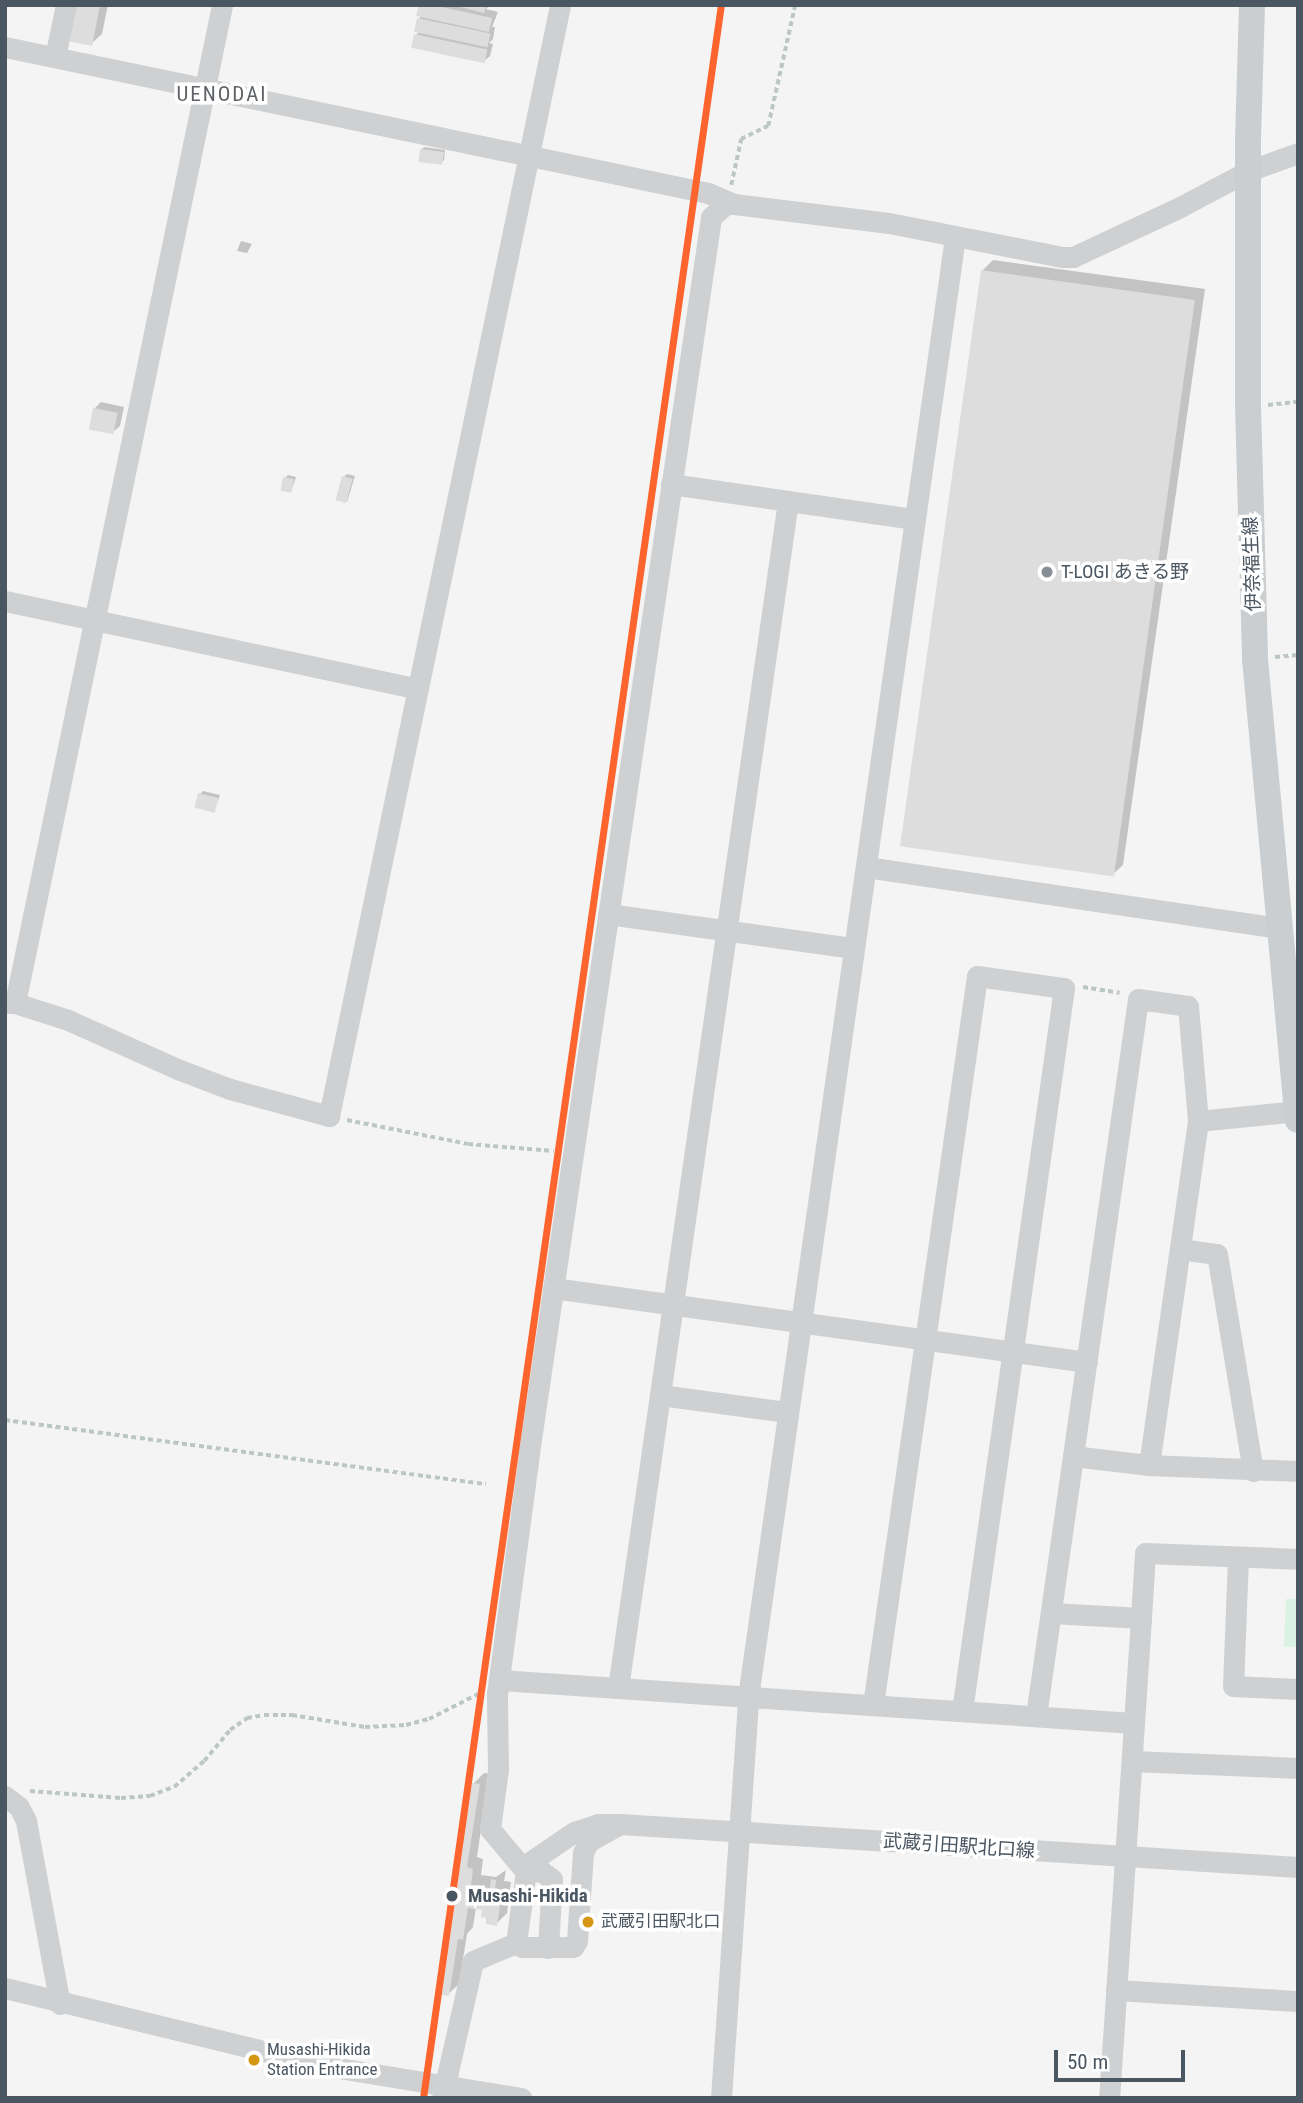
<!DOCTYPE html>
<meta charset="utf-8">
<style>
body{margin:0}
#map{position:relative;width:1303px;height:2103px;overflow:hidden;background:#f4f4f4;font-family:"Roboto Condensed","Noto Sans JP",sans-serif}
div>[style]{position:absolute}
.green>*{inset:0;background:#d9f2e3}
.shadow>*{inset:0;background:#0003}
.building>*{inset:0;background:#ddddde;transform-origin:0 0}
.path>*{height:3.5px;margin-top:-1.75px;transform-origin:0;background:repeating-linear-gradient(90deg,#bcc7c4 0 5px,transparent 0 8.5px)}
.minor>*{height:21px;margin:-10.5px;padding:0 10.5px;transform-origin:10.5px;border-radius:10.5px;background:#ced0d2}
.major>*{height:26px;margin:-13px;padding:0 13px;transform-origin:13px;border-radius:13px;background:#caced1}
.rail-1>*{height:7px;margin:-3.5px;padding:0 3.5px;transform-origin:3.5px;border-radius:3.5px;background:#fe642e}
.dots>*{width:19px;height:19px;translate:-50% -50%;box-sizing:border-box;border:4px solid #fff;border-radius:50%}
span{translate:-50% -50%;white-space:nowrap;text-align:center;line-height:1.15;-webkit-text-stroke:7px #fff;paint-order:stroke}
.bus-label{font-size:17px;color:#4a5661}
.left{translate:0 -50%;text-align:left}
.street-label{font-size:19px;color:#4a5661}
.poi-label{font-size:19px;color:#4a5661}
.stop-label{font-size:19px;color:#4a5661;font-weight:700}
.neighbourhood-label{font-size:21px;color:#5f6368;letter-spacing:2px}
.frame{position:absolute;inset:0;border:7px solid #4a5661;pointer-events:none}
.scale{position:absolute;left:1054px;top:2050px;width:131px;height:32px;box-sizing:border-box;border:4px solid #4a5661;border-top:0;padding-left:9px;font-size:21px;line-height:24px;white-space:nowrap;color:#4a5661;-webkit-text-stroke:5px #fff;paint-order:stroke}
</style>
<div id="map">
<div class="green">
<i style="clip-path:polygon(1286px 1599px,1298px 1599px,1298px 1647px,1284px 1647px)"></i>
</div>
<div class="shadow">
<i style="clip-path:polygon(77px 5px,108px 5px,102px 34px,91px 44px)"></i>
<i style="clip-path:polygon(420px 5px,490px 5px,486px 9px,498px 12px,492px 27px,495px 27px,493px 39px,489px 43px,493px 44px,490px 56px,483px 62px,416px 35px,420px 31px)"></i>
<i style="clip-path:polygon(424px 147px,445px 150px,444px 160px,441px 163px,421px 150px)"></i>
<i style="clip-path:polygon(241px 241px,252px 244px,247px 253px,237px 251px)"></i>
<i style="clip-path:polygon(993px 260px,1205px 289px,1123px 865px,1112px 875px,982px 271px)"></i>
<i style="clip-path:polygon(101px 402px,124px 407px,120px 426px,113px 432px,94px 409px)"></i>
<i style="clip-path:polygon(347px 474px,355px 476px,347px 502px,344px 477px)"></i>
<i style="clip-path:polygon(288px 475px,296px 477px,291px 492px,285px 478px)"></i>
<i style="clip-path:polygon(203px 791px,220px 795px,214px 811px,200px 794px)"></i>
<i style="clip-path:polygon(484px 1773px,489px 1774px,477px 1857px,483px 1859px,481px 1875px,496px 1877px,506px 1870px,504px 1881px,511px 1882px,507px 1913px,496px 1924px,484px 1908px,476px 1907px,473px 1927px,467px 1934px,459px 1984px,448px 1994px,474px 1783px)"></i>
</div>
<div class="building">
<i style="clip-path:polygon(76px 5px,100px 5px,92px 46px,68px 41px)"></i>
<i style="clip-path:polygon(419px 5px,433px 5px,492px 18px,489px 32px,416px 16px)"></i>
<i style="clip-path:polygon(453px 5px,486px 5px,484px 13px)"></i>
<i style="left:417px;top:18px;width:75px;height:14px;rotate:12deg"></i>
<i style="left:414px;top:34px;width:75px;height:14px;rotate:12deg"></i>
<i style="left:420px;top:149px;width:24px;height:13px;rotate:7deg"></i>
<i style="left:981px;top:270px;width:216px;height:582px;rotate:8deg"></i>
<i style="left:93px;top:408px;width:25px;height:22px;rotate:11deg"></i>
<i style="left:342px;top:476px;width:11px;height:25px;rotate:15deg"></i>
<i style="left:283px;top:477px;width:11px;height:14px;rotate:10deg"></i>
<i style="left:198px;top:793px;width:21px;height:15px;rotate:14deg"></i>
<i style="clip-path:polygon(472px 1783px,480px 1784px,467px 1867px,473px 1869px,471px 1885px,490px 1888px,491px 1879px,496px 1880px,495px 1891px,502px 1892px,497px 1926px,486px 1924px,486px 1918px,481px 1917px,482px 1910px,468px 1908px,463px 1940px,458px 1939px,449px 1996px,442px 1995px)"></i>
</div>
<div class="path">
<i style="left:731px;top:185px;width:47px;rotate:-77.7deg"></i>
<i style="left:741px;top:139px;width:30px;rotate:-26deg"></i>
<i style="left:768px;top:126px;width:124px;rotate:-77.4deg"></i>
<i style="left:1268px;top:405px;width:30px;rotate:-6deg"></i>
<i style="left:1275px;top:657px;width:23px;rotate:-5deg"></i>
<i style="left:1083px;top:987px;width:37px;rotate:9deg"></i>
<i style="left:347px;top:1120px;width:123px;rotate:11.2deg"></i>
<i style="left:468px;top:1144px;width:86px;rotate:4.7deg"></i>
<i style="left:5px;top:1420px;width:485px;rotate:7.6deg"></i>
<i style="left:30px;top:1791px;width:91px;rotate:4.4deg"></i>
<i style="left:121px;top:1798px;width:29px;rotate:-4deg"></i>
<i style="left:150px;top:1796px;width:26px;rotate:-21deg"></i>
<i style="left:174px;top:1787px;width:40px;rotate:-41deg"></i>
<i style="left:204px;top:1761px;width:40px;rotate:-50deg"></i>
<i style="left:230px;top:1730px;width:21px;rotate:-35deg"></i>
<i style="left:247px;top:1718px;width:17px;rotate:-10deg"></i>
<i style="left:264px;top:1715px;width:28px"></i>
<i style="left:292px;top:1715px;width:74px;rotate:9.3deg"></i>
<i style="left:365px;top:1727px;width:41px;rotate:-2.8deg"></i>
<i style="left:406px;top:1725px;width:24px;rotate:-15deg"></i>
<i style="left:429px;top:1719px;width:55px;rotate:-27deg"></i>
</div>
<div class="minor">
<i style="left:5px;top:47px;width:718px;rotate:11.73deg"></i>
<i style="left:708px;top:193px;width:28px;rotate:23deg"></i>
<i style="left:734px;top:204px;width:156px;rotate:7deg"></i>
<i style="left:889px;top:223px;width:177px;rotate:11.1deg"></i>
<i style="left:1063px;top:257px;width:10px"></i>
<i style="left:1073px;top:257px;width:118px;rotate:-25deg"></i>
<i style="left:1180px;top:207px;width:77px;rotate:-27.9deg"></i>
<i style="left:1248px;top:171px;width:53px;rotate:-19.8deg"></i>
<i style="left:55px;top:57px;width:53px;rotate:-78.1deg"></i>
<i style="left:671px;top:484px;width:246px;rotate:8.2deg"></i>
<i style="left:5px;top:601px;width:422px;rotate:12deg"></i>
<i style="left:866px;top:867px;width:417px;rotate:8.4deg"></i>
<i style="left:608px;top:914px;width:248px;rotate:7.9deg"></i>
<i style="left:5px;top:1003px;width:10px"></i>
<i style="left:15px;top:1003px;width:56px;rotate:17.8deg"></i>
<i style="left:68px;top:1020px;width:123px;rotate:24.1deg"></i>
<i style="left:180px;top:1070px;width:53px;rotate:20.8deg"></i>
<i style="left:230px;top:1089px;width:103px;rotate:15.3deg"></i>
<i style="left:329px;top:1116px;width:1135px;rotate:-78.25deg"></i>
<i style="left:15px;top:1003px;width:1019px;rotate:-78.28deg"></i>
<i style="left:1198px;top:1121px;width:100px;rotate:-5.7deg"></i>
<i style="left:1180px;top:1249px;width:37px;rotate:8deg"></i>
<i style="left:1217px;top:1254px;width:220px;rotate:80.6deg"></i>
<i style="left:553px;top:1288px;width:539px;rotate:7.89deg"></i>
<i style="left:660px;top:1395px;width:129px;rotate:7.6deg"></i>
<i style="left:1073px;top:1456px;width:77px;rotate:6.8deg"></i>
<i style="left:1149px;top:1465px;width:149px;rotate:2.3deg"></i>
<i style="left:1238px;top:1557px;width:129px;rotate:92.2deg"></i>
<i style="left:1233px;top:1686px;width:65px;rotate:2.6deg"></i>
<i style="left:1051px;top:1613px;width:90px;rotate:3.2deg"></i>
<i style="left:1141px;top:1618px;width:481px;rotate:93.8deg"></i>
<i style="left:1141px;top:1618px;width:65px;rotate:-86.5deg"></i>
<i style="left:1145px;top:1553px;width:153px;rotate:2.2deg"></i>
<i style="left:499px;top:1680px;width:636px;rotate:3.87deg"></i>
<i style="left:618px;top:1688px;width:1199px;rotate:-81.85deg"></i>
<i style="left:873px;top:1705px;width:736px;rotate:-81.88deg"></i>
<i style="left:977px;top:976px;width:88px;rotate:7.9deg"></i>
<i style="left:1064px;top:988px;width:730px;rotate:98.03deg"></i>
<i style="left:1036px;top:1716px;width:724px;rotate:-81.9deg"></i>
<i style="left:1138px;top:999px;width:50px;rotate:8deg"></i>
<i style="left:1188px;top:1006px;width:115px;rotate:85deg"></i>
<i style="left:1198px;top:1121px;width:347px;rotate:98.1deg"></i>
<i style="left:1132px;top:1761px;width:166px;rotate:2.4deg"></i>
<i style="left:5px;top:1796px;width:18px;rotate:38deg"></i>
<i style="left:19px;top:1807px;width:16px;rotate:63deg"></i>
<i style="left:26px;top:1821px;width:186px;rotate:79.5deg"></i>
<i style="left:620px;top:1824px;width:35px;rotate:151deg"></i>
<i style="left:589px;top:1841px;width:13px;rotate:117deg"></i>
<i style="left:583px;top:1853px;width:88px;rotate:93.9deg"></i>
<i style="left:577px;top:1941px;width:7px;rotate:124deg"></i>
<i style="left:573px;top:1947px;width:51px;rotate:180deg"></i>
<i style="left:522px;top:1947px;width:7px;rotate:-146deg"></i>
<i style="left:516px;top:1943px;width:80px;rotate:-82.1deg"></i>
<i style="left:527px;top:1864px;width:57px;rotate:-34.2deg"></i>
<i style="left:574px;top:1832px;width:25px;rotate:-18deg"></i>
<i style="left:598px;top:1824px;width:22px"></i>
<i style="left:620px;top:1824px;width:679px;rotate:3.63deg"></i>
<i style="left:548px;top:1948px;width:69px;rotate:-86.7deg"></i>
<i style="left:552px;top:1879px;width:14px;rotate:-144deg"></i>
<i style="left:541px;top:1871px;width:15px;rotate:176deg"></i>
<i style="left:526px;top:1872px;width:56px;rotate:-129.9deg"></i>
<i style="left:490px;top:1829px;width:61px;rotate:-82.4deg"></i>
<i style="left:498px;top:1769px;width:75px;rotate:-90.8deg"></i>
<i style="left:497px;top:1694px;width:243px;rotate:-82.4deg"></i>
<i style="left:529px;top:1453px;width:1249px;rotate:-81.62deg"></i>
<i style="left:711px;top:217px;width:21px;rotate:-41deg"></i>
<i style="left:5px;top:1988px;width:330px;rotate:13.7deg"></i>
<i style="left:326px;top:2066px;width:198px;rotate:9.3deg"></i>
<i style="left:1116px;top:1990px;width:182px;rotate:3.5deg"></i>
<i style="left:442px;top:2098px;width:140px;rotate:-77.2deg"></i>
<i style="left:473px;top:1961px;width:47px;rotate:-22.7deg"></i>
<i style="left:721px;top:2098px;width:402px;rotate:-86.1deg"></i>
<i style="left:748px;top:1697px;width:1475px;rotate:-81.93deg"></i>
</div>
<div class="major">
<i style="left:1252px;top:5px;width:137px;rotate:91.7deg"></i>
<i style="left:1248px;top:142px;width:263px;rotate:90deg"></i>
<i style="left:1248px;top:405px;width:254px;rotate:88.4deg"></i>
<i style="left:1255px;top:659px;width:463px;rotate:84.7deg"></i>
</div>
<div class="rail-1">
<i style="left:423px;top:2098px;width:2114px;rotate:-81.9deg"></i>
</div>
<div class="dots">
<i style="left:1047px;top:572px;background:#868d94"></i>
<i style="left:452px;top:1896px;background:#4a5661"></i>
<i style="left:588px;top:1922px;background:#d49613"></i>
<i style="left:254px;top:2060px;background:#d49613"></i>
</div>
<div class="bus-label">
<span class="left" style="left:601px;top:1922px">武蔵引田駅北口</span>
<span class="left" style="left:267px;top:2060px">Musashi-Hikida<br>Station Entrance</span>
</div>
<div class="street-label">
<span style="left:1252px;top:564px;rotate:-92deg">伊奈福生線</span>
<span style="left:959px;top:1846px;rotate:4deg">武蔵引田駅北口線</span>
</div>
<div class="poi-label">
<span class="left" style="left:1061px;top:572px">T-LOGI あきる野</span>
</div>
<div class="stop-label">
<span class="left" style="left:468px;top:1896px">Musashi-Hikida</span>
</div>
<div class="neighbourhood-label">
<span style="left:222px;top:94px">UENODAI</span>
</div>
<div class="frame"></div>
<div class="scale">50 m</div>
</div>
